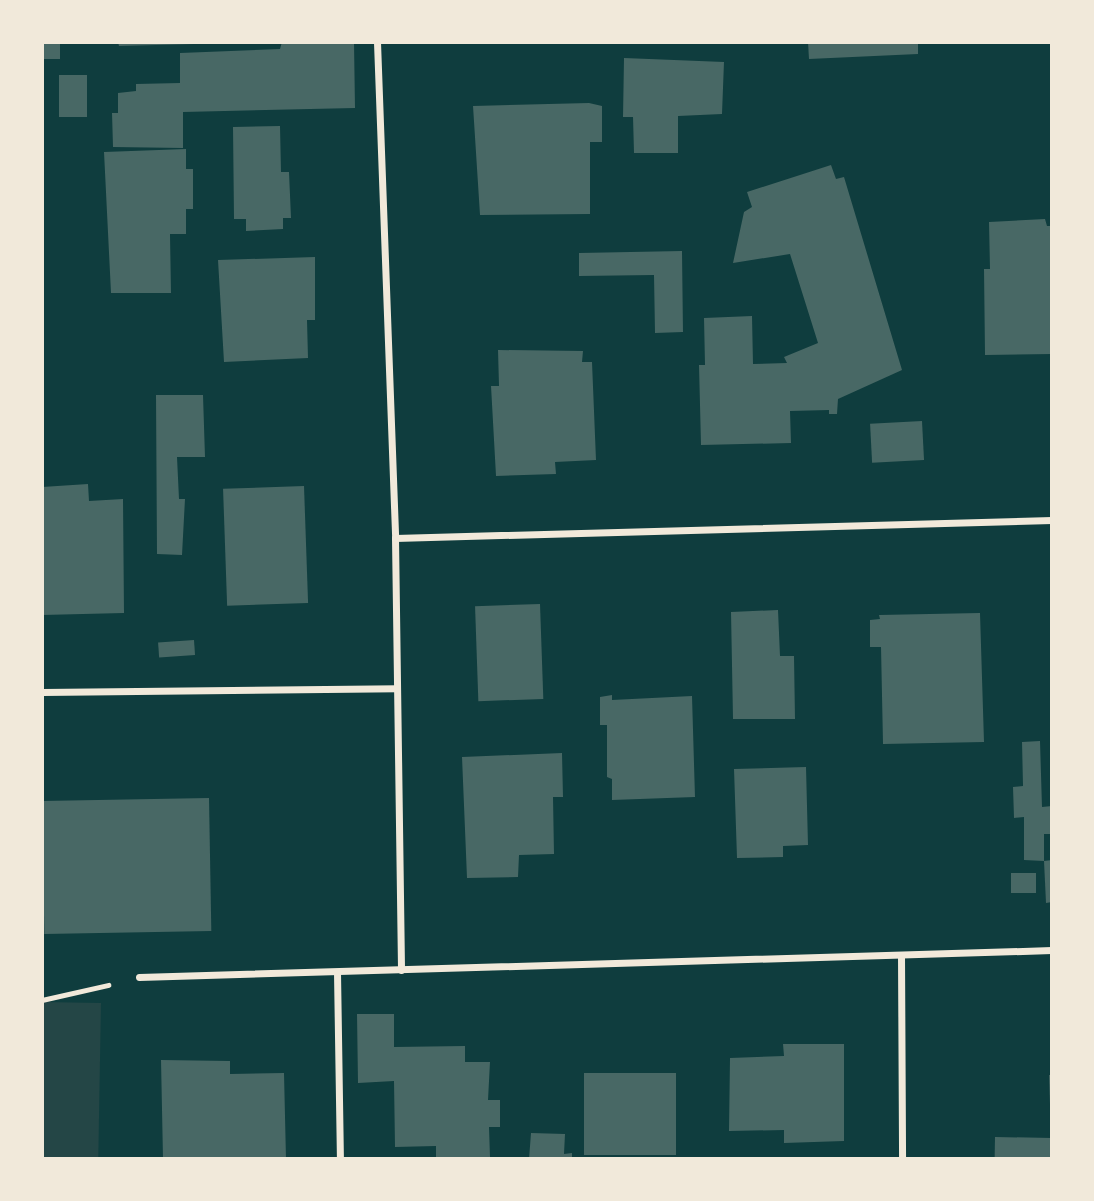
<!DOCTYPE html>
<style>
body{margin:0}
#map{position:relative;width:1094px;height:1201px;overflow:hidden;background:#0f3d3e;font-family:Merriweather,serif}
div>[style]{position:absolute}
.green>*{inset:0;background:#244646;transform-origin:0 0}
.building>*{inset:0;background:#486865;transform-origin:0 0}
.path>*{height:4.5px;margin:-2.25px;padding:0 2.25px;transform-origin:2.25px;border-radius:2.25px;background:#f1e9da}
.minor>*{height:7px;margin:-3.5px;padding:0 3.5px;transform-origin:3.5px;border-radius:3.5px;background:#f1e9da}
span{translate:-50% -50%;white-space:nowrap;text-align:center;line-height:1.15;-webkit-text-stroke:7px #f1e9da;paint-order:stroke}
.frame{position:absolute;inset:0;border:44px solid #f1e9da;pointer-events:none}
</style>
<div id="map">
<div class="green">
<i style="left:42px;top:1002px;width:59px;height:157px;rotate:1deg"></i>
</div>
<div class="building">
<i style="left:42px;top:42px;width:18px;height:17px"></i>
<i style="clip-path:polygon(118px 42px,194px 42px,194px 44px,119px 46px)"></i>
<i style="clip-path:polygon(282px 42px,354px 42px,355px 108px,183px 112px,183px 148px,113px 147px,112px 113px,118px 113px,118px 93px,136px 91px,136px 84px,180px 83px,180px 53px,280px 49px)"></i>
<i style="clip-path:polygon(808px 42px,918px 42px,918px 54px,809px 59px)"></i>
<i style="clip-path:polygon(624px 58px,724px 62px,722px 114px,678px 116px,678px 153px,634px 153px,633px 117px,623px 117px)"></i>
<i style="left:59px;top:75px;width:28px;height:42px"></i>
<i style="clip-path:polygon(589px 103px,602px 106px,602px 142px,590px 142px,590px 214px,480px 215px,473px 106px)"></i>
<i style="clip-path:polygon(280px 126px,281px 172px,289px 172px,291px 218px,283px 218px,283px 229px,246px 231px,246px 219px,234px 219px,233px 127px)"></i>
<i style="clip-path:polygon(186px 149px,186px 169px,193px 169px,193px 209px,186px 209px,186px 234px,170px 234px,171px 293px,111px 293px,104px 152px)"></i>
<i style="clip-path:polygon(831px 165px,836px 179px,844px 177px,902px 370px,838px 399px,837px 414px,829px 414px,829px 410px,790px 411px,791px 443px,701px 445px,699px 365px,705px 365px,704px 318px,752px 316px,753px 364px,787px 363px,784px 357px,818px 343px,790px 254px,733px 263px,744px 212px,752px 207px,747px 192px)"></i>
<i style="clip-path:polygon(1045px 219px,1047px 226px,1052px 226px,1052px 354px,985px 355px,984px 269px,990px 269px,989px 222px)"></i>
<i style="clip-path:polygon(682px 251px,683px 332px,655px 333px,654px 275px,579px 276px,579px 253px)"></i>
<i style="clip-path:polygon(315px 257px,315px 320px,307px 320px,308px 358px,224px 362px,218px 260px)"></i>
<i style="clip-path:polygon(498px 350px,583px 351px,582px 362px,592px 362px,596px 460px,555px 462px,556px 474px,496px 476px,491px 386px,499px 386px)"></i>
<i style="clip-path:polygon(156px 395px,203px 395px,205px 457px,177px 457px,179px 499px,185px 499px,182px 555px,157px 554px)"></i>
<i style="left:922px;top:421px;width:39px;height:52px;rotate:87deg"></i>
<i style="clip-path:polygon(88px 484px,89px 501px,123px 499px,124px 613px,42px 615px,42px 487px)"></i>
<i style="left:304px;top:486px;width:117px;height:81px;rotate:88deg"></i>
<i style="left:540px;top:604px;width:95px;height:65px;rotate:88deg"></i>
<i style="clip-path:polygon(778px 610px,780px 656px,794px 656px,795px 719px,733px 719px,731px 612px)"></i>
<i style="clip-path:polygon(980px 613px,984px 742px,883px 744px,881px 647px,870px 647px,870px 620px,880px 619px,879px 615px)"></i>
<i style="left:194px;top:640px;width:15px;height:36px;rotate:86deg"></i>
<i style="clip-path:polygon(612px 695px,612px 700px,692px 696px,695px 797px,612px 800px,612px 779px,607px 777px,607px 725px,600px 725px,600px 697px)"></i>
<i style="clip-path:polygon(1040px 741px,1042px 807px,1052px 806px,1052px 834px,1044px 834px,1044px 861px,1024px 860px,1024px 817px,1014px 818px,1013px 787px,1023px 786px,1022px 742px)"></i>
<i style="clip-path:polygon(562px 753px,563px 797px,553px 797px,554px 854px,519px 855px,518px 877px,467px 878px,462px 757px)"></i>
<i style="clip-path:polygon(806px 767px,808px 845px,783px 846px,783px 857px,737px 858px,734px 769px)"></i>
<i style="left:209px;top:798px;width:133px;height:167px;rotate:89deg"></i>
<i style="clip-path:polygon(1052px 860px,1052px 902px,1046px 903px,1044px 861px)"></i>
<i style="left:1036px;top:873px;width:20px;height:25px;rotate:90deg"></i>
<i style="clip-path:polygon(357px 1014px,394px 1014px,394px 1047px,465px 1046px,465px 1062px,490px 1062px,488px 1100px,500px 1100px,500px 1127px,489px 1127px,490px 1157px,436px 1158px,436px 1146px,395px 1147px,394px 1081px,358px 1083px)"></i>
<i style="clip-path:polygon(783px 1044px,844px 1044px,844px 1141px,784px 1143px,784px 1130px,729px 1131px,730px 1058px,784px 1056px)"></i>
<i style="clip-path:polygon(161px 1060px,230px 1061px,230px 1074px,284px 1073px,286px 1159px,163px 1159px)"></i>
<i style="left:676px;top:1073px;width:82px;height:92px;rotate:90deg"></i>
<i style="clip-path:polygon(1049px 1075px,1052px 1075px,1052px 1104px,1050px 1104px)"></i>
<i style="clip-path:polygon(531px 1133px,565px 1134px,564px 1154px,572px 1153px,572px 1159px,529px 1159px)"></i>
<i style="left:995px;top:1137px;width:57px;height:22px;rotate:1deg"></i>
</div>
<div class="path">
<i style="left:42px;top:1000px;width:68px;rotate:-12.8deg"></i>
</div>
<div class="minor">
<i style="left:377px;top:42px;width:496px;rotate:87.9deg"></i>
<i style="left:395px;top:538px;width:432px;rotate:89.2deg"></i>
<i style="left:395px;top:538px;width:657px;rotate:-1.57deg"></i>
<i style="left:42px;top:692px;width:355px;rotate:-0.6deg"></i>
<i style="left:901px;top:955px;width:204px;rotate:89.7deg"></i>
<i style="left:337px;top:972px;width:187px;rotate:89.1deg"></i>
<i style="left:139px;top:977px;width:913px;rotate:-1.69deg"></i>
</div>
<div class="frame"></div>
</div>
